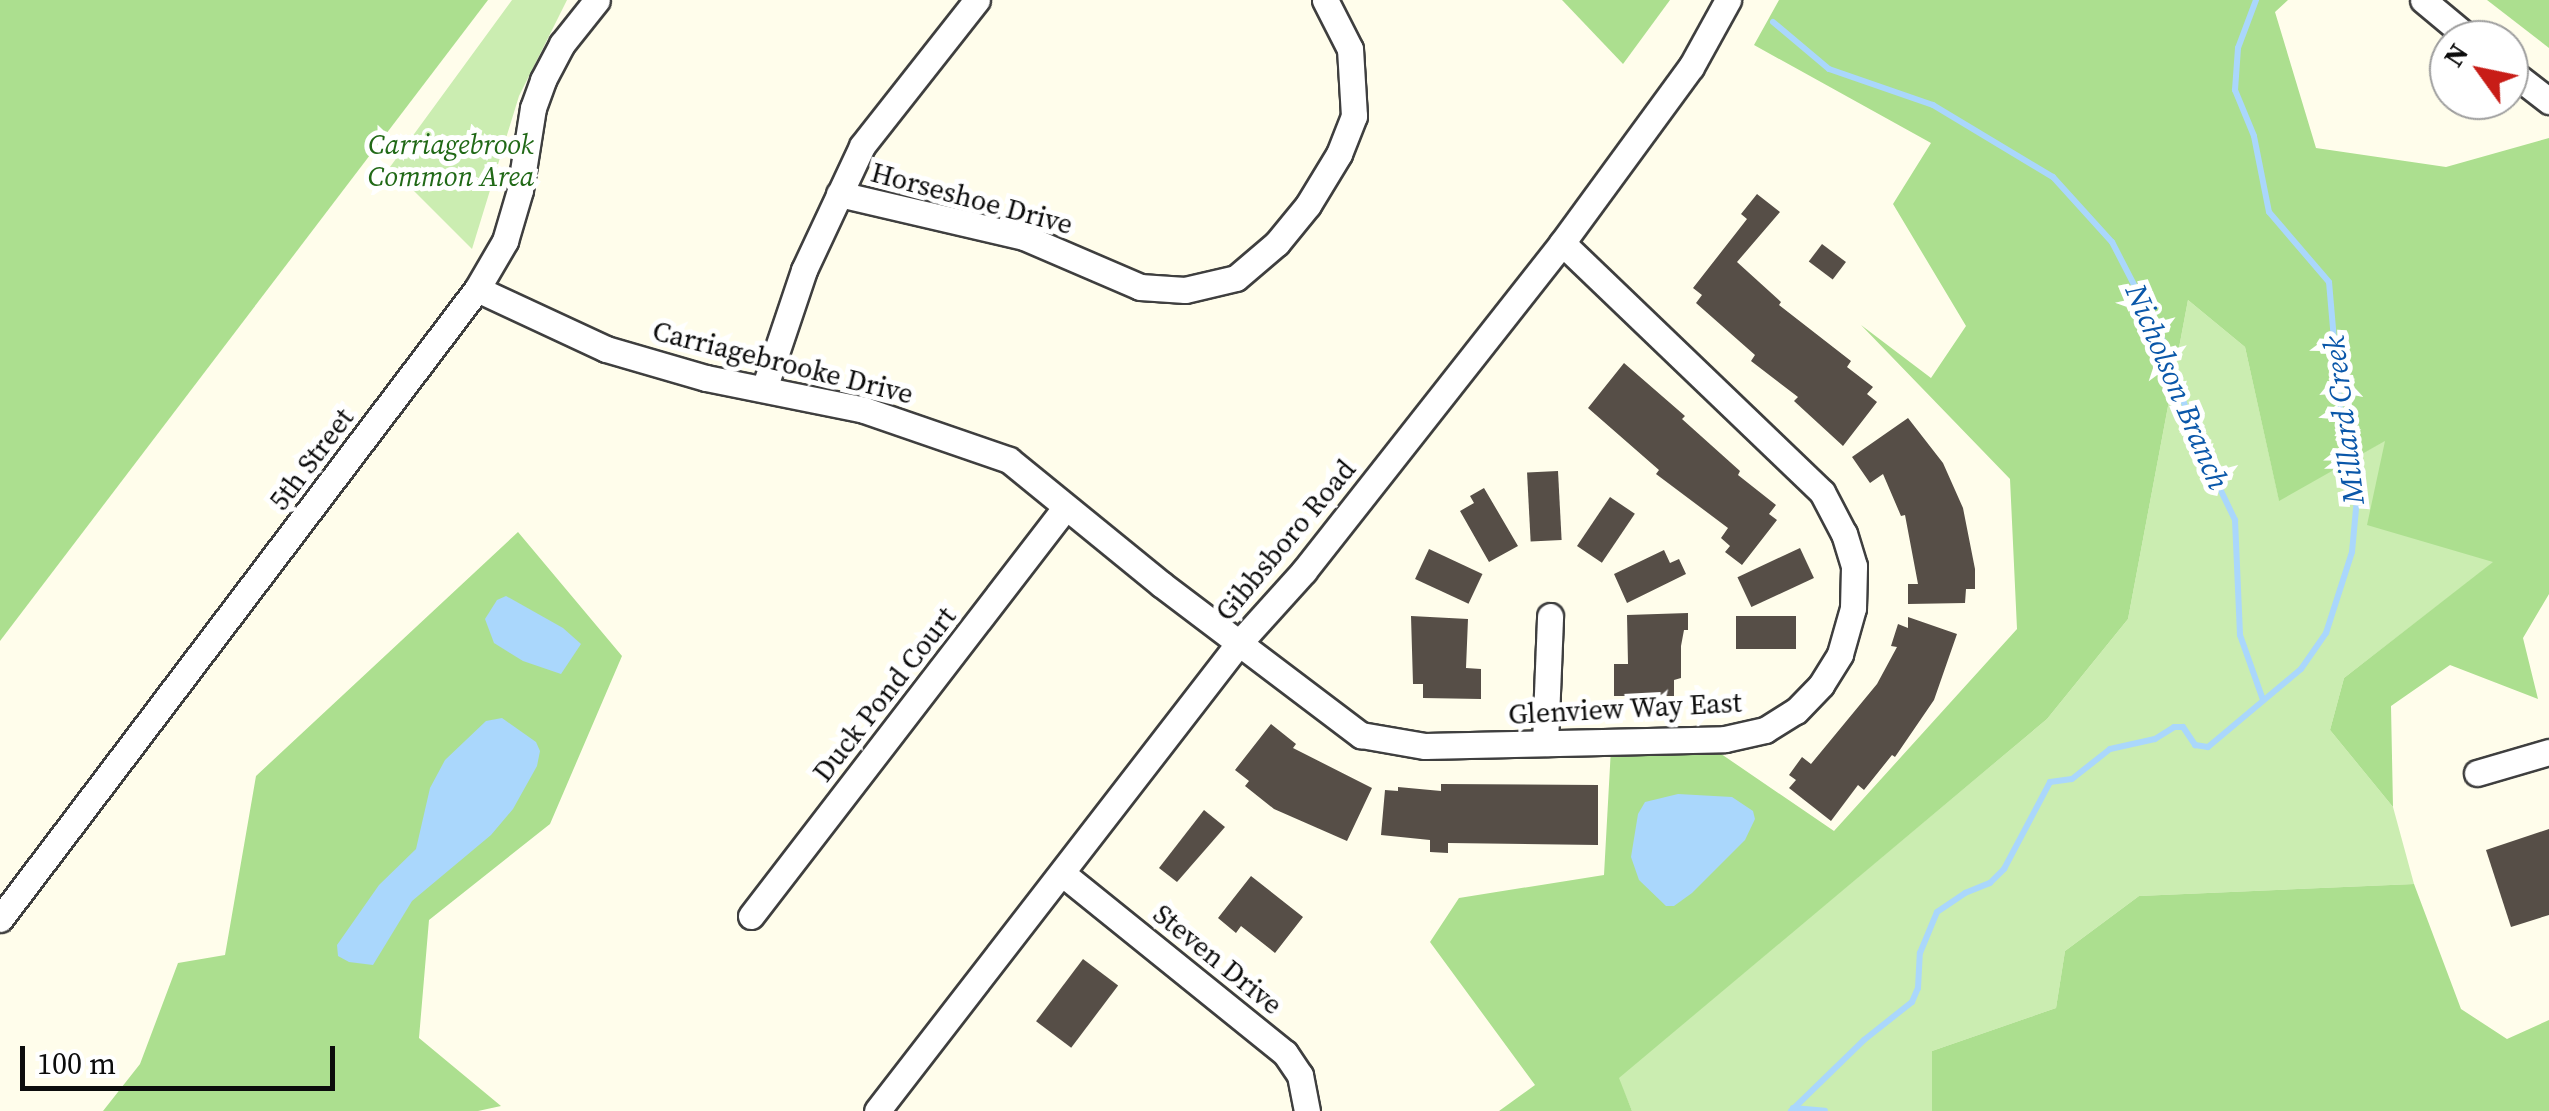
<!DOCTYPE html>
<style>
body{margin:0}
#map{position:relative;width:2549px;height:1111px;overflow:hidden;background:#fffdeb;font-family:"Source Serif 4",serif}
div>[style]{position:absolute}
.green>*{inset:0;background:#cbedb1}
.forest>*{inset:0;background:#acdf8f}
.water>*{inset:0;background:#aad7fc}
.stream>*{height:6px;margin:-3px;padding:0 3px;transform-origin:3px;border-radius:3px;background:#aad7fc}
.building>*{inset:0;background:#564e47;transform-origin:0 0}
.roads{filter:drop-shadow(2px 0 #3f3f3f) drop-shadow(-2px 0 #3f3f3f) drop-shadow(0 2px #3f3f3f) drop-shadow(0 -2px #3f3f3f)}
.minor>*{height:25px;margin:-12.5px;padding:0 12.5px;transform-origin:12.5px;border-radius:12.5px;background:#fff}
span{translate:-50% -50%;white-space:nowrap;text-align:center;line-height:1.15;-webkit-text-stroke:10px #fff;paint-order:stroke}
.park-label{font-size:28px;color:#216917;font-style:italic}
.street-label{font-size:28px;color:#0c0c0c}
.water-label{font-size:30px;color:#0a57a9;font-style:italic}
.north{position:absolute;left:2429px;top:20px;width:100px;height:100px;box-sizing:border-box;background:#fff;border:2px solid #9e9e9e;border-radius:50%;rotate:303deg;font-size:28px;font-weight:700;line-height:40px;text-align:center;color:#0c0c0c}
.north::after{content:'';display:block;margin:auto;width:35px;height:45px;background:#c81d17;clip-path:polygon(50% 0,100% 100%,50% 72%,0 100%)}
.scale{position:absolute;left:20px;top:1046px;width:315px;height:45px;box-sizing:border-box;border:5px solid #0c0c0c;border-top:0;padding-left:12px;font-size:30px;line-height:35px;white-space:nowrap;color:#0c0c0c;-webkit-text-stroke:8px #fff;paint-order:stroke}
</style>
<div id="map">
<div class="green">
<i style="clip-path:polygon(512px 0,567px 0,519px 96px,472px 249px,390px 167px)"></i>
<i style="clip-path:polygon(2188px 300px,2245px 347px,2279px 500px,2386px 440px,2494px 562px,2344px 678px,2330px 730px,2393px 807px,2414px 884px,2139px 896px,2065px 951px,2056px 1008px,1932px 1051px,1932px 1111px,1632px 1111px,1618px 1078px,2047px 719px,2128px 619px)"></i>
</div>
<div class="forest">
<i style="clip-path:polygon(0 0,488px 0,0 641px)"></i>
<i style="clip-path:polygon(1562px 0,1670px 0,1623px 64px)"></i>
<i style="clip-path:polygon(1779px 0,2288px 0,2275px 12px,2316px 148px,2446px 167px,2549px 138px,2549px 594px,2523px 638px,2538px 699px,2450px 665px,2391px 706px,2393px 807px,2330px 730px,2344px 678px,2493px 562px,2367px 525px,2385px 441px,2279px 501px,2245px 347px,2188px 300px,2128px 619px,2047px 719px,1619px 1078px,1632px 1111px,1499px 1111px,1535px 1085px,1430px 942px,1459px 898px,1604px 875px,1611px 748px,1708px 745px,1834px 831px,2017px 629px,2010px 479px,1861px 325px,1931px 378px,1966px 326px,1893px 204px,1931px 143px,1754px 45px)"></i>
<i style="clip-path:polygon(2487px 0,2549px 0,2549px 48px)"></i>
<i style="clip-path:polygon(518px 532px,622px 656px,550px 824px,429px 920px,419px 1038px,501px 1106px,478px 1111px,103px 1111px,140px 1064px,178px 963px,225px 955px,256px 776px)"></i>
<i style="clip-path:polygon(2414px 884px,2461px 1009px,2507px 1039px,2549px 1020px,2549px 1111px,1932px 1111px,1932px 1051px,2056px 1008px,2065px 951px,2139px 896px)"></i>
</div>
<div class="water">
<i style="clip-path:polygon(506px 596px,563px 628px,581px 644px,561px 674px,523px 661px,494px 643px,485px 619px,497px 600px)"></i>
<i style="clip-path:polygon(502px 718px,536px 742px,540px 751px,537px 766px,513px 809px,491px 835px,412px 901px,373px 965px,349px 962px,338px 956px,337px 945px,379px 885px,416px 849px,430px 788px,445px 760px,486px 721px)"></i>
<i style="clip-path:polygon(1678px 794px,1732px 797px,1753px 811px,1755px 819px,1745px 840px,1692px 893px,1674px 906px,1666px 906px,1639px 880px,1631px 857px,1638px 814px,1645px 802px)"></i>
</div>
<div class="stream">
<i style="left:1773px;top:22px;width:73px;rotate:40deg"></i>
<i style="left:1829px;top:69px;width:110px;rotate:19.1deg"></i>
<i style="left:1933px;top:105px;width:140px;rotate:31deg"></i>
<i style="left:2053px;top:177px;width:88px;rotate:47.8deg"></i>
<i style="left:2112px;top:242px;width:111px;rotate:62.7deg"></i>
<i style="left:2163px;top:341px;width:106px;rotate:71.2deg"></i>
<i style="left:2197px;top:441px;width:88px;rotate:64.3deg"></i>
<i style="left:2235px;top:520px;width:115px;rotate:87.5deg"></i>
<i style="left:2240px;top:635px;width:69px;rotate:70.5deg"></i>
<i style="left:1793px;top:1108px;width:32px;rotate:5deg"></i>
<i style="left:1791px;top:1111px;width:102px;rotate:-44.2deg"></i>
<i style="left:1864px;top:1040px;width:61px;rotate:-38.4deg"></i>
<i style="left:1912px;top:1002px;width:15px;rotate:-67deg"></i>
<i style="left:1918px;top:988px;width:35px;rotate:-87deg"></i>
<i style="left:1920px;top:953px;width:44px;rotate:-67.5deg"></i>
<i style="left:1937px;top:912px;width:34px;rotate:-34deg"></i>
<i style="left:1965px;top:893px;width:27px;rotate:-22deg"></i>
<i style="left:1990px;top:883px;width:20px;rotate:-45deg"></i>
<i style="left:2004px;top:869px;width:98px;rotate:-62.1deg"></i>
<i style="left:2050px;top:782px;width:22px;rotate:-8deg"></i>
<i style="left:2072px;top:779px;width:48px;rotate:-38.3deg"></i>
<i style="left:2110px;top:749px;width:46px;rotate:-12.5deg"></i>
<i style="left:2155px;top:739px;width:22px;rotate:-32deg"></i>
<i style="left:2174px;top:727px;width:9px"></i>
<i style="left:2183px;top:727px;width:22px;rotate:56deg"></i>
<i style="left:2195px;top:745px;width:13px;rotate:9deg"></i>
<i style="left:2208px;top:747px;width:121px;rotate:-40deg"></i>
<i style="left:2301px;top:669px;width:44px;rotate:-55.2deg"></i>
<i style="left:2326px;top:633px;width:85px;rotate:-72.2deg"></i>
<i style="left:2352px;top:552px;width:54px;rotate:-84.7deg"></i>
<i style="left:2357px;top:498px;width:90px;rotate:-100.9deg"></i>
<i style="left:2340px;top:410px;width:128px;rotate:-94.9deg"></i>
<i style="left:2329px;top:282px;width:92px;rotate:-130.6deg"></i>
<i style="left:2269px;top:212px;width:77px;rotate:-101.2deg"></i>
<i style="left:2254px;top:136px;width:50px;rotate:-112.4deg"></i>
<i style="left:2235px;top:90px;width:42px;rotate:-85.9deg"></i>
<i style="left:2238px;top:48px;width:51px;rotate:-69.4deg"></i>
</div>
<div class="building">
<i style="clip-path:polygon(1757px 194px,1780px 212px,1737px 262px,1781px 302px,1779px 305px,1851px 361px,1847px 367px,1873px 387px,1867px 394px,1877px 402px,1843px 446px,1794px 401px,1798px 397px,1751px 361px,1755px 355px,1696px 303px,1702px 295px,1693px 288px,1747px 219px,1741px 214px)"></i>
<i style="left:1822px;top:244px;width:30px;height:22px;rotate:37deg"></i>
<i style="clip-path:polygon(1624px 363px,1685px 416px,1682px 419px,1740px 471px,1738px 475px,1776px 505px,1769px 514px,1777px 520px,1742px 565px,1725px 552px,1730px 546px,1721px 538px,1728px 528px,1656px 474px,1659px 470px,1588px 408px)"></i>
<i style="clip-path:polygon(1908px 418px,1943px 463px,1963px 508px,1975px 569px,1975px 589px,1966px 589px,1965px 603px,1908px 604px,1908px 584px,1918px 584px,1905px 515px,1901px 516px,1883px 474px,1870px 483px,1852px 457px)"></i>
<i style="left:1558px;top:471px;width:69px;height:31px;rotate:87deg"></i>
<i style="clip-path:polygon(1484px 488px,1518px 546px,1489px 562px,1460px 511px,1474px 503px,1470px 496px)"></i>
<i style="left:1610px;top:497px;width:30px;height:59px;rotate:34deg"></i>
<i style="left:1800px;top:548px;width:33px;height:69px;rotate:65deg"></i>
<i style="left:1429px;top:549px;width:59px;height:33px;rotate:25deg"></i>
<i style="clip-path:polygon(1664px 550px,1670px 563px,1679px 559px,1686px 574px,1627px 603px,1614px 574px)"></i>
<i style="clip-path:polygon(1688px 613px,1688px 630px,1684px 630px,1681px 646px,1681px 678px,1674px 680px,1674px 696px,1614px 696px,1614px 664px,1628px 664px,1627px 615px)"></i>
<i style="clip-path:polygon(1411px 616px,1468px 619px,1466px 668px,1481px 669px,1481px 699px,1423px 698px,1423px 684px,1413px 684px)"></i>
<i style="left:1796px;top:616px;width:33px;height:60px;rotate:90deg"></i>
<i style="clip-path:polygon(1908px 617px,1957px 634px,1934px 700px,1895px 757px,1892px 755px,1864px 790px,1858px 785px,1831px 821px,1789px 788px,1796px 780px,1789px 775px,1802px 757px,1811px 764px,1877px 684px,1897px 647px,1891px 646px,1898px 624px,1908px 628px)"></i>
<i style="clip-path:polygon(1271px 724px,1296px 744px,1293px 748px,1372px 788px,1347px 841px,1274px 809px,1245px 786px,1249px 781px,1235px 770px)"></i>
<i style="clip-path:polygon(1441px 784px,1598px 785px,1598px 845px,1448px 843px,1448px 853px,1430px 852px,1430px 840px,1381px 835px,1385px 790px,1398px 791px,1398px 787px,1441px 791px)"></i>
<i style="clip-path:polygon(1204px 810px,1225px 827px,1177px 882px,1159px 868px)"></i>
<i style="clip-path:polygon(2549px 829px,2549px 915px,2511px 927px,2486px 850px)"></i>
<i style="clip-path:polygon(1251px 876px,1303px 917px,1275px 953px,1241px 926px,1236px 933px,1218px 918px)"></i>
<i style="left:1083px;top:959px;width:44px;height:78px;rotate:37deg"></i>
</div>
<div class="roads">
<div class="minor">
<i style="left:2423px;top:0;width:62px;rotate:39.8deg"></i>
<i style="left:2509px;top:70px;width:51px;rotate:37.8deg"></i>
<i style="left:839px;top:194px;width:190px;rotate:13.1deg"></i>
<i style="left:1024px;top:237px;width:126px;rotate:23.3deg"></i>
<i style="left:1140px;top:287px;width:45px;rotate:3.8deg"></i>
<i style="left:1185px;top:290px;width:52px;rotate:-13.2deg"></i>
<i style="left:1236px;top:278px;width:54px;rotate:-40.5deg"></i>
<i style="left:1277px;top:243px;width:49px;rotate:-50.8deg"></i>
<i style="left:1308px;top:205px;width:60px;rotate:-58.7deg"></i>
<i style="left:1339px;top:154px;width:41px;rotate:-68.5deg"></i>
<i style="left:1354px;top:116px;width:67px;rotate:-93.4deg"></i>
<i style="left:1350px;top:49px;width:55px;rotate:-117deg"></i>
<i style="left:477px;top:289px;width:142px;rotate:24.9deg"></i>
<i style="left:606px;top:349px;width:104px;rotate:16.2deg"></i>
<i style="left:706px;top:378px;width:161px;rotate:11.4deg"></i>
<i style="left:864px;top:410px;width:153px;rotate:19deg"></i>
<i style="left:1009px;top:460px;width:196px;rotate:39.2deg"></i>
<i style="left:1161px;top:584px;width:251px;rotate:37.1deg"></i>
<i style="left:1361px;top:735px;width:65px;rotate:9.8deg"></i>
<i style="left:1425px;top:746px;width:300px;rotate:-1.3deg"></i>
<i style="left:1725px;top:739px;width:41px;rotate:-12.7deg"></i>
<i style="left:1765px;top:730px;width:36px;rotate:-32deg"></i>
<i style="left:1796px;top:711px;width:36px;rotate:-46deg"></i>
<i style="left:1821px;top:685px;width:36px;rotate:-58deg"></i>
<i style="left:1840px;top:654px;width:48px;rotate:-74.2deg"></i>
<i style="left:1853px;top:608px;width:42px;rotate:-88.6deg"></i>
<i style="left:1854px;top:566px;width:34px;rotate:-107deg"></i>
<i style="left:1844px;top:534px;width:47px;rotate:-117.6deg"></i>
<i style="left:1822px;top:492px;width:360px;rotate:-136.2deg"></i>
<i style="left:764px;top:389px;width:126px;rotate:-71.4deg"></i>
<i style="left:804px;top:270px;width:137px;rotate:-64.9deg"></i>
<i style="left:862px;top:146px;width:186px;rotate:-51.8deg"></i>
<i style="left:1545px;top:743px;width:127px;rotate:-87.7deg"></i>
<i style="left:2477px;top:773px;width:75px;rotate:-16.3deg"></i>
<i style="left:1063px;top:874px;width:285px;rotate:38.9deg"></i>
<i style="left:1285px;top:1053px;width:27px;rotate:56deg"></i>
<i style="left:1300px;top:1075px;width:37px;rotate:79deg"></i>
<i style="left:751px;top:916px;width:515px;rotate:-52.42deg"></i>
<i style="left:0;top:919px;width:790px;rotate:-52.87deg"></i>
<i style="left:477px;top:289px;width:56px;rotate:-59.7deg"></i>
<i style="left:505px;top:241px;width:53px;rotate:-73.6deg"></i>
<i style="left:520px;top:190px;width:83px;rotate:-81deg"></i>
<i style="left:533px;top:108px;width:30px;rotate:-70deg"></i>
<i style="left:543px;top:80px;width:41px;rotate:-62.2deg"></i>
<i style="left:562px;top:44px;width:56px;rotate:-51.5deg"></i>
<i style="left:877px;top:1111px;width:592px;rotate:-52.28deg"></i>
<i style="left:1239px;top:643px;width:97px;rotate:-47.9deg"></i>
<i style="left:1304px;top:571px;width:417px;rotate:-51.8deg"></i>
<i style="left:1562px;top:243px;width:218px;rotate:-53.8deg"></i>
<i style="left:1691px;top:67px;width:77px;rotate:-61.1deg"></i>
</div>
</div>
<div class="park-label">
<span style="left:451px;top:160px">Carriagebrook<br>Common Area</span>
</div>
<div class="street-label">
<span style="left:972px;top:198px;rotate:15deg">Horseshoe Drive</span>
<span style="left:783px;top:362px;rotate:14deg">Carriagebrooke Drive</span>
<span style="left:311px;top:459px;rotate:-53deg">5th Street</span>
<span style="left:1285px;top:540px;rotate:-50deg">Gibbsboro Road</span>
<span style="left:884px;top:694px;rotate:-52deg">Duck Pond Court</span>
<span style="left:1625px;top:708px;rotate:-3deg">Glenview Way East</span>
<span style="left:1218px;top:959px;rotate:39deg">Steven Drive</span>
</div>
<div class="water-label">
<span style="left:2177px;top:387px;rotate:67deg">Nicholson Branch</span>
<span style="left:2344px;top:420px;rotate:-97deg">Millard Creek</span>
</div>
<div class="north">N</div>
<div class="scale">100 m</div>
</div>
